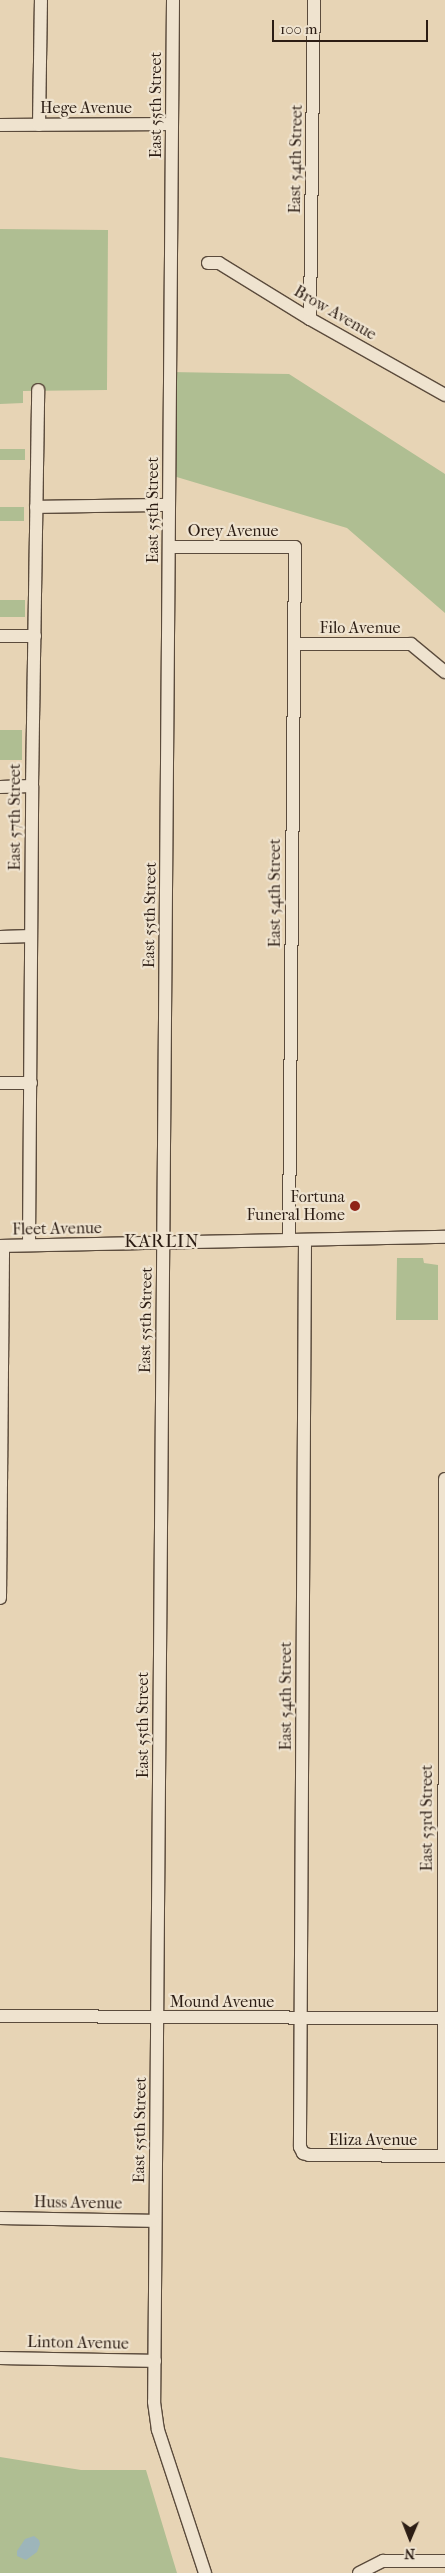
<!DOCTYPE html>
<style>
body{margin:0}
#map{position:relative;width:445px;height:2573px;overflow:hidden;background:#e7d4b5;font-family:"IM FELL French Canon",serif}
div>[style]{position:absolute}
.green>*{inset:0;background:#afbe92;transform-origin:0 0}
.water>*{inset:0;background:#9db5ba}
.roads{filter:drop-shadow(1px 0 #5b4b3c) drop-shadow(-1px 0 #5b4b3c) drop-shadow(0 1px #5b4b3c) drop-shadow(0 -1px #5b4b3c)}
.minor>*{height:12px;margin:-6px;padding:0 6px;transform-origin:6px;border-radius:6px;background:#efe3cf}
.dots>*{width:14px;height:14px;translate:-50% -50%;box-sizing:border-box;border:2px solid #efe3cf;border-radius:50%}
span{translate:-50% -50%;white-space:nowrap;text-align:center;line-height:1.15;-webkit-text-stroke:4.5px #efe3cf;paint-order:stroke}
.street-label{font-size:16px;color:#2c1d14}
.poi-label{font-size:16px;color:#2c1d14}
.right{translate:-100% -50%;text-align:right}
.neighbourhood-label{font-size:18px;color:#2c1d14;letter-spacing:1px}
.north{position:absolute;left:385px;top:2513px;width:50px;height:50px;-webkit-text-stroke:4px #efe3cf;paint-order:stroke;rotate:181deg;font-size:14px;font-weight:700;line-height:20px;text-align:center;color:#2c1d14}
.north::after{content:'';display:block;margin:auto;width:18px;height:22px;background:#2c1d14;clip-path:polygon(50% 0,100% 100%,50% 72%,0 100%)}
.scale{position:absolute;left:272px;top:20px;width:156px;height:22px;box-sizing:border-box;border:2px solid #2c1d14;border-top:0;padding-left:6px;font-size:15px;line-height:18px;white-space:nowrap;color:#2c1d14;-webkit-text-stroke:4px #efe3cf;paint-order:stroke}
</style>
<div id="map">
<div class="green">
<i style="clip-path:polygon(0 229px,108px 230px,107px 390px,23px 391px,23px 403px,0 404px)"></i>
<i style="clip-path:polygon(170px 372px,289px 374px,445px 474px,445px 613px,347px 528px,170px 475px)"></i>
<i style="left:0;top:449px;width:25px;height:11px"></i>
<i style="left:24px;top:507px;width:14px;height:24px;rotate:90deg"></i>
<i style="left:0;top:600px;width:25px;height:17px"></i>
<i style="left:0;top:730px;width:22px;height:30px"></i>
<i style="clip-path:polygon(397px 1258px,423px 1258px,424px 1263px,438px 1265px,438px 1320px,396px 1320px)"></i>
<i style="clip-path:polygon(0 2457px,81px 2470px,146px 2470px,177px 2573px,0 2573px)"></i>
</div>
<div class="water">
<i style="clip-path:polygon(34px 2536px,39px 2540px,40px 2544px,37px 2552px,26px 2560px,17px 2556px,17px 2551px,25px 2539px)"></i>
</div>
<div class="roads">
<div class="minor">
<i style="left:173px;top:0;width:2402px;rotate:90.45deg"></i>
<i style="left:154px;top:2402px;width:28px;rotate:82deg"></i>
<i style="left:158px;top:2430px;width:151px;rotate:71.8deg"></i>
<i style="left:0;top:125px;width:172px;rotate:-0.3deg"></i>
<i style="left:39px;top:125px;width:125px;rotate:-89.1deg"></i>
<i style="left:208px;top:263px;width:11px"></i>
<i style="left:219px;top:263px;width:107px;rotate:31.6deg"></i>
<i style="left:310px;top:319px;width:155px;rotate:29.4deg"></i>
<i style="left:310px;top:319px;width:319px;rotate:-89.3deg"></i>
<i style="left:36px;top:507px;width:133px;rotate:-0.9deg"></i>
<i style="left:170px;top:547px;width:125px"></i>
<i style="left:295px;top:547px;width:693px;rotate:90.5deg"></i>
<i style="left:0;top:636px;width:35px"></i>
<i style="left:294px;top:644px;width:117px"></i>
<i style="left:411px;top:644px;width:44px;rotate:39.5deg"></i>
<i style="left:0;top:787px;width:32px;rotate:-2deg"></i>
<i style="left:0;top:937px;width:31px;rotate:-2deg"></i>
<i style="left:0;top:1083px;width:31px"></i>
<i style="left:305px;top:1240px;width:907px;rotate:90.32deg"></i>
<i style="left:300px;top:2147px;width:7px;rotate:63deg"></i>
<i style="left:303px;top:2153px;width:6px;rotate:18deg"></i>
<i style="left:309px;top:2155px;width:135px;rotate:0.4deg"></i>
<i style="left:444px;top:2156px;width:677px;rotate:-89.92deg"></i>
<i style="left:29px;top:1245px;width:459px;rotate:-89.6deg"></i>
<i style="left:32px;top:786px;width:396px;rotate:-89.1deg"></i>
<i style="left:0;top:1246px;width:445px;rotate:-1.2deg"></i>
<i style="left:0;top:1598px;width:352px;rotate:-89.5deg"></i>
<i style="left:0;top:2016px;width:444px;rotate:0.3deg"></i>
<i style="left:0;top:2218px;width:155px;rotate:1.1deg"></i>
<i style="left:0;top:2358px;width:155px;rotate:1.1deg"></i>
<i style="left:359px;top:2573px;width:27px;rotate:-27deg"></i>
<i style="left:383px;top:2561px;width:62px"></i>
</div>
</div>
<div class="dots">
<i style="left:355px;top:1206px;background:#8f2418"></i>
</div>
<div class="street-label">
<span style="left:156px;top:105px;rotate:-90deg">East 55th Street</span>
<span style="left:86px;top:108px">Hege Avenue</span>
<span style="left:296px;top:159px;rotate:-89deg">East 54th Street</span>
<span style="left:335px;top:313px;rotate:30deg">Brow Avenue</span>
<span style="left:153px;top:510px;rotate:-90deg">East 55th Street</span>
<span style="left:233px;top:531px">Orey Avenue</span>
<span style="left:360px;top:628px">Filo Avenue</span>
<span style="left:15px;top:817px;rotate:-90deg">East 57th Street</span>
<span style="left:275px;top:893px;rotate:-90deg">East 54th Street</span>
<span style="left:150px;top:915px;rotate:-89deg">East 55th Street</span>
<span style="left:57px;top:1229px;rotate:-1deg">Fleet Avenue</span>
<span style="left:146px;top:1320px;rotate:-89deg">East 55th Street</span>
<span style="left:286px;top:1696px;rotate:-90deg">East 54th Street</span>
<span style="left:143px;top:1725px;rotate:-90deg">East 55th Street</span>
<span style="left:427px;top:1818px;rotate:-90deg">East 53rd Street</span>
<span style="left:222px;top:2002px">Mound Avenue</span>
<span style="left:140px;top:2130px;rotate:-89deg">East 55th Street</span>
<span style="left:373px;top:2140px">Eliza Avenue</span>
<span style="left:78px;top:2203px;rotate:1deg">Huss Avenue</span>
<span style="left:78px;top:2343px;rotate:1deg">Linton Avenue</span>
</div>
<div class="poi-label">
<span class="right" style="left:345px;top:1206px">Fortuna<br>Funeral Home</span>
</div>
<div class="neighbourhood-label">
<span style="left:162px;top:1242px">KARLIN</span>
</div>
<div class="north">N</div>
<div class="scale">100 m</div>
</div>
